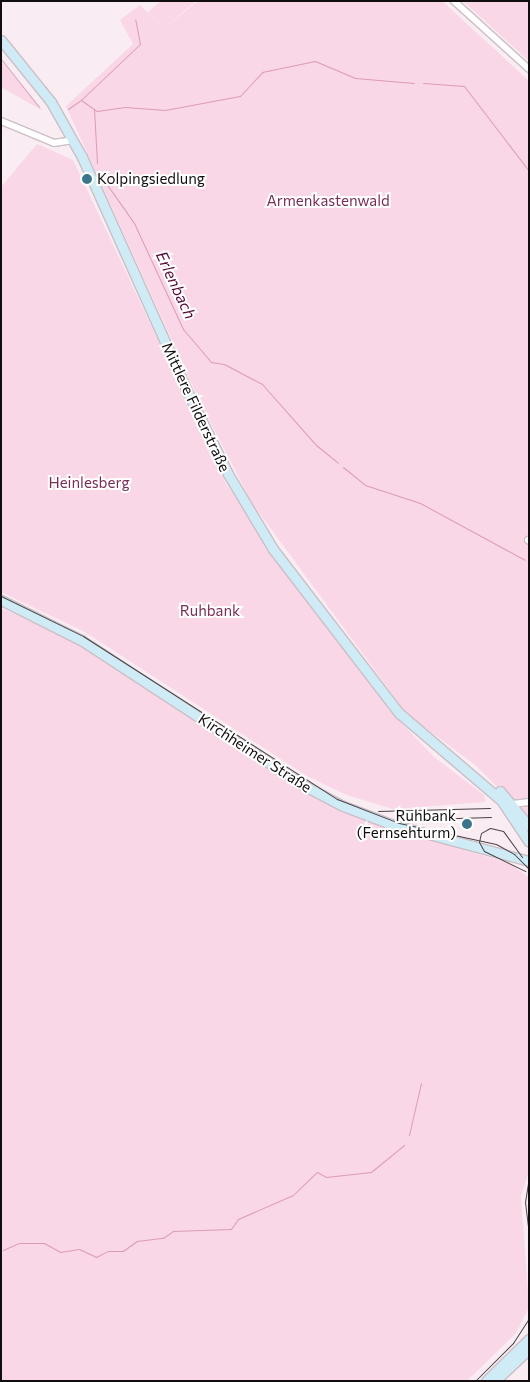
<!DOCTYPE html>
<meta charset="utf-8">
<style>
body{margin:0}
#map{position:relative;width:530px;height:1382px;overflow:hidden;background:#f9ecf2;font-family:Commissioner,sans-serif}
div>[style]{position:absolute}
.green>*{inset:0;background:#f9d7e6}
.stream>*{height:1px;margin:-0.5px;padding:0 0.5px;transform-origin:0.5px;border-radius:0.5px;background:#dc9ab9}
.roads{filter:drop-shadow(1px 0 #ccbfc5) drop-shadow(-1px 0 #ccbfc5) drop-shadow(0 1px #ccbfc5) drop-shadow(0 -1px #ccbfc5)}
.street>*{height:6px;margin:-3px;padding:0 3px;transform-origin:3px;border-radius:3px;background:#fff}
.secondary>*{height:9px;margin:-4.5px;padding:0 4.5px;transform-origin:4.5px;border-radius:4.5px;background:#cfebf6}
.tram>*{height:1px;margin:-0.5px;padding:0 0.5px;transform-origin:0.5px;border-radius:0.5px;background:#494346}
.dots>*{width:14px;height:14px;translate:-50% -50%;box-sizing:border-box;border:2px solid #fff;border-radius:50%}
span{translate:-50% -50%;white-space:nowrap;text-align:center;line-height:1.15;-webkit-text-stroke:4px #fff;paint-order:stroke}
.poi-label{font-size:15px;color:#120e10}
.left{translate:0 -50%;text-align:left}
.right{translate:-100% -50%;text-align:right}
.park-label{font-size:15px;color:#7a2d57}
.street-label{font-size:15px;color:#120e10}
.water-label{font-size:16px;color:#580b3a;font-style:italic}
.frame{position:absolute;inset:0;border:2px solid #120e10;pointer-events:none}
</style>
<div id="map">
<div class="green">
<i style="clip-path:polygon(161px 1px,196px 1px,163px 29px,198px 1px,442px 1px,529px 81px,529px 818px,475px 765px,407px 714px,252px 503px,198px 398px,66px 106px,133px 44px,120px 20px,140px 5px,160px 25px,148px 12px)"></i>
<i style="clip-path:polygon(463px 1px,529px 1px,529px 61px)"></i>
<i style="clip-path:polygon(1px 61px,43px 111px,1px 87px)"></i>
<i style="clip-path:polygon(37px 144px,73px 160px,226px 484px,389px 710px,434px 757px,484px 795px,485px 802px,393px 809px,347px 795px,307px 776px,85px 632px,1px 592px,1px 187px)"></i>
<i style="clip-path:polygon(1px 608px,74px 641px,341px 812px,511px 864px,529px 878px,529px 1171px,521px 1196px,529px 1307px,516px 1333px,467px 1381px,1px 1381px)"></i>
</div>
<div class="stream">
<i style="left:1px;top:59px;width:61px;rotate:51.6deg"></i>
<i style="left:423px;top:83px;width:41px;rotate:4.2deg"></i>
<i style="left:464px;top:86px;width:107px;rotate:52.6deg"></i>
<i style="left:81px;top:100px;width:81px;rotate:-43.5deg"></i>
<i style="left:140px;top:44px;width:25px;rotate:-101deg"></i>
<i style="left:68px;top:109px;width:16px;rotate:-35deg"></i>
<i style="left:81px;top:100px;width:19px;rotate:35deg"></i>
<i style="left:97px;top:111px;width:28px;rotate:-8deg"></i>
<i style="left:125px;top:107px;width:40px;rotate:4.3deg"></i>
<i style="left:165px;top:110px;width:76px;rotate:-10.6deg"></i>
<i style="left:240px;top:96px;width:33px;rotate:-47deg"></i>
<i style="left:262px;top:72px;width:54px;rotate:-11.7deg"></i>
<i style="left:315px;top:61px;width:43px;rotate:23deg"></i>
<i style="left:355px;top:78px;width:59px;rotate:4.8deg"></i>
<i style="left:94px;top:109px;width:54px;rotate:86.8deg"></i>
<i style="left:101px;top:176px;width:57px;rotate:54.9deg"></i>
<i style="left:134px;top:223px;width:117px;rotate:65.2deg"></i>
<i style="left:183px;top:329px;width:43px;rotate:49.7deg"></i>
<i style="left:211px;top:362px;width:13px;rotate:9deg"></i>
<i style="left:224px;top:364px;width:43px;rotate:27.8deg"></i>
<i style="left:262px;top:384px;width:81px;rotate:48.5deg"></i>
<i style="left:316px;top:445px;width:28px;rotate:39deg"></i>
<i style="left:343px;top:467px;width:28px;rotate:39deg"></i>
<i style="left:365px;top:485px;width:58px;rotate:18.1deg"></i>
<i style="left:420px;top:503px;width:119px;rotate:28.5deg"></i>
<i style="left:409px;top:1135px;width:53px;rotate:-77deg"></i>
<i style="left:3px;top:1250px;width:17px;rotate:-24deg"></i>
<i style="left:19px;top:1243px;width:25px"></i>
<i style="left:44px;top:1243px;width:18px;rotate:29deg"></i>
<i style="left:60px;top:1252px;width:19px;rotate:-9deg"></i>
<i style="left:79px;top:1249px;width:19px;rotate:25deg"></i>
<i style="left:96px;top:1257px;width:13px;rotate:-27deg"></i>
<i style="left:108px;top:1251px;width:15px"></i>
<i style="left:123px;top:1251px;width:17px;rotate:-36deg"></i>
<i style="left:137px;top:1241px;width:26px;rotate:-7deg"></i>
<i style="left:163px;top:1238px;width:12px;rotate:-35deg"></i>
<i style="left:173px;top:1231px;width:58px;rotate:-2deg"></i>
<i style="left:231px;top:1229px;width:12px;rotate:-55deg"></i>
<i style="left:238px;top:1219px;width:60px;rotate:-23.6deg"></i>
<i style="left:293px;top:1195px;width:33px;rotate:-44deg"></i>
<i style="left:317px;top:1172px;width:10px;rotate:29deg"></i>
<i style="left:326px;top:1177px;width:45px;rotate:-6.3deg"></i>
<i style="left:371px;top:1172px;width:43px;rotate:-39.3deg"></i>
</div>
<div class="roads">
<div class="street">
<i style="left:454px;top:1px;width:101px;rotate:42.2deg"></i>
<i style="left:1px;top:121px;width:57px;rotate:22.5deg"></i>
<i style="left:54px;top:143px;width:18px;rotate:-9deg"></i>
<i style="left:528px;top:540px;width:1px;rotate:45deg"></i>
<i style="left:513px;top:804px;width:16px;rotate:-7deg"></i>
</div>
<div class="secondary">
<i style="left:1px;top:40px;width:80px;rotate:51.1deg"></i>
<i style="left:51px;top:102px;width:63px;rotate:60.6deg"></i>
<i style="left:82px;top:157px;width:265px;rotate:65.8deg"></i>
<i style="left:191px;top:399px;width:84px;rotate:63.7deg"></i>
<i style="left:228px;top:474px;width:87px;rotate:59deg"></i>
<i style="left:273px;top:549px;width:207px;rotate:52.5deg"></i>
<i style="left:399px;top:713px;width:134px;rotate:40.5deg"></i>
<i style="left:501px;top:800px;width:50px;rotate:56.3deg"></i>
<i style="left:1px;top:600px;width:89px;rotate:26.6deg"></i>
<i style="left:81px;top:640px;width:265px;rotate:33.2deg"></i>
<i style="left:303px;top:785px;width:45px;rotate:27.7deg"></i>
<i style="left:343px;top:806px;width:51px;rotate:20.6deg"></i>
<i style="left:391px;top:824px;width:143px;rotate:15deg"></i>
<i style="left:500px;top:791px;width:45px;rotate:50.4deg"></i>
<i style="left:486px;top:1381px;width:60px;rotate:-44.3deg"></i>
<i style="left:495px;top:1381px;width:47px;rotate:-43.3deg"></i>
</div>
</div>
<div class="tram">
<i style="left:1px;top:596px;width:91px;rotate:26deg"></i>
<i style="left:83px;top:636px;width:302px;rotate:32.7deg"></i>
<i style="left:337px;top:799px;width:66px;rotate:21.2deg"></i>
<i style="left:399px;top:823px;width:99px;rotate:12.2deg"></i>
<i style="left:496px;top:844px;width:21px;rotate:29deg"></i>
<i style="left:514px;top:854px;width:21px;rotate:45deg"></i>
<i style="left:378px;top:811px;width:112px;rotate:-1.5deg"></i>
<i style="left:424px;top:819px;width:67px;rotate:-1.7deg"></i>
<i style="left:522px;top:857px;width:32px;rotate:-126deg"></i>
<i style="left:503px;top:831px;width:13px;rotate:-167deg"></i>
<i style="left:490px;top:828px;width:10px;rotate:151deg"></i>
<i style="left:481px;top:833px;width:9px;rotate:103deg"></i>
<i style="left:479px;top:842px;width:10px;rotate:61deg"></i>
<i style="left:484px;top:851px;width:46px;rotate:26deg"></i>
<i style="left:529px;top:1177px;width:25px;rotate:99deg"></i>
<i style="left:525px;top:1202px;width:31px;rotate:83deg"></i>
<i style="left:475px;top:1381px;width:54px;rotate:-45deg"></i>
<i style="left:513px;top:1343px;width:30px;rotate:-57deg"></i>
</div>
<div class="dots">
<i style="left:87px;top:179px;background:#3a758d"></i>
<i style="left:467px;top:824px;background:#3a758d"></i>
</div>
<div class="poi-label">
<span class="left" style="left:97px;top:179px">Kolpingsiedlung</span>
<span class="right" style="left:456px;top:824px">Ruhbank<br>(Fernsehturm)</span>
</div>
<div class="park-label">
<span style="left:328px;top:201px">Armenkastenwald</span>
<span style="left:89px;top:483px">Heinlesberg</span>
<span style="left:210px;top:611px">Ruhbank</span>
</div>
<div class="street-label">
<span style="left:196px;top:407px;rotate:65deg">Mittlere Filderstraße</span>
<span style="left:255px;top:753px;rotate:33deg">Kirchheimer Straße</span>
</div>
<div class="water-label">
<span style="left:176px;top:285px;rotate:65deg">Erlenbach</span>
</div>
<div class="frame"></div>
</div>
